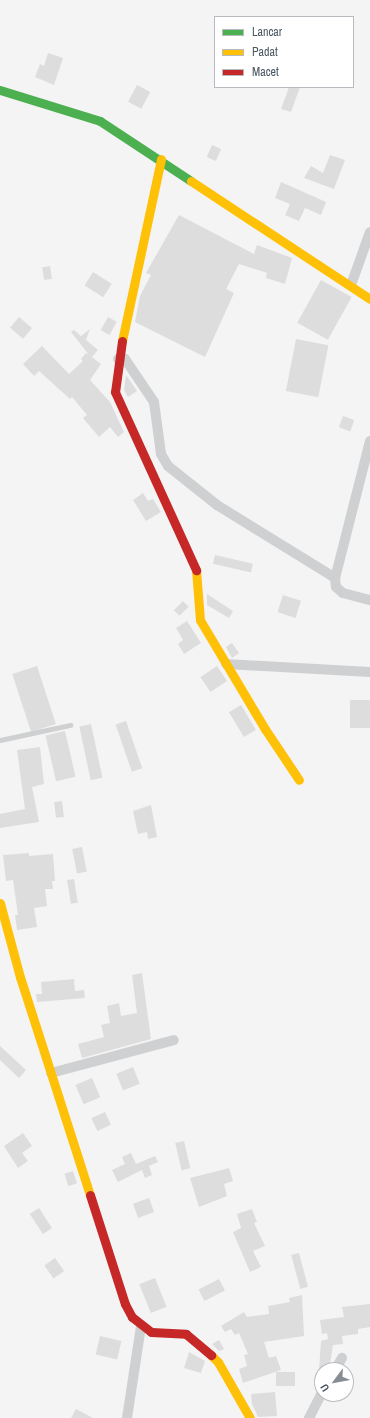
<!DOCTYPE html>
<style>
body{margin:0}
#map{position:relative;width:370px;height:1418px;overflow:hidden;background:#f4f4f4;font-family:"Archivo Narrow",sans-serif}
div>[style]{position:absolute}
.building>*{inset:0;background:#ddddde;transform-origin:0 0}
.lane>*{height:5px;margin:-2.5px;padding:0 2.5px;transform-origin:2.5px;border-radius:2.5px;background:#ced0d2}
.street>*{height:10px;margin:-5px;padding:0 5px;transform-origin:5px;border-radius:5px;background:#ced0d2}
.fast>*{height:9px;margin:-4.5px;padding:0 4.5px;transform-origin:4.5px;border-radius:4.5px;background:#4caf50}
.slow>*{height:9px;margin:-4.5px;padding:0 4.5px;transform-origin:4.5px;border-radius:4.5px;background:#ffc107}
.jam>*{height:9px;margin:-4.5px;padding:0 4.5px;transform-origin:4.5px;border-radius:4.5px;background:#c62828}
span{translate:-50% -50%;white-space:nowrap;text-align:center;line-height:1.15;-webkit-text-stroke:4px #fff;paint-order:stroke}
.legend{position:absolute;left:214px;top:16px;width:140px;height:72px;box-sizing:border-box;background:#fff;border:1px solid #b7bbc0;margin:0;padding:5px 7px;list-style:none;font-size:12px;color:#4a5661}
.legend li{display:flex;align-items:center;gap:8px;height:20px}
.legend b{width:20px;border:1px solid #b7bbc0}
.north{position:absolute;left:314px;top:1362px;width:40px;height:40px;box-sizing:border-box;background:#fff;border:1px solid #b7bbc0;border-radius:50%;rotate:238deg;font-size:11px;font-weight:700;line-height:16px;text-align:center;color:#4a5661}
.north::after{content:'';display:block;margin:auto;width:14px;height:18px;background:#868d94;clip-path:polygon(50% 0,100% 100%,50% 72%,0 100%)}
</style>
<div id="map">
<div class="building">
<i style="clip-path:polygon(48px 53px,63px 58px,54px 85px,35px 77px,40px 64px,44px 66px)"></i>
<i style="left:137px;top:85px;width:15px;height:19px;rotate:28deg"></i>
<i style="clip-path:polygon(289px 87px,300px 87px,291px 112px,281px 109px)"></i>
<i style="left:212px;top:145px;width:10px;height:13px;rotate:24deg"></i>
<i style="clip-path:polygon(330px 155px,345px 160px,334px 189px,304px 178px,311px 166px,323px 173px)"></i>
<i style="clip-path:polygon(281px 182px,326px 202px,321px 215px,305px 208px,299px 221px,285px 215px,290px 204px,275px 198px)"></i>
<i style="clip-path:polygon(179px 215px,254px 254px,257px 245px,292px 258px,285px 284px,266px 278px,267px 273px,239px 264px,226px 289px,234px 293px,205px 357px,135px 322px,140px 296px,151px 275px,146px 273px)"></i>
<i style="left:50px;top:266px;width:13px;height:8px;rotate:81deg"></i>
<i style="left:93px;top:272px;width:22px;height:16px;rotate:32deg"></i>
<i style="left:321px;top:280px;width:35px;height:49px;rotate:29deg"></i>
<i style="left:19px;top:317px;width:17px;height:14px;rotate:40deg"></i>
<i style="left:108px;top:317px;width:10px;height:15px;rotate:29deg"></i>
<i style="clip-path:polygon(90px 329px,86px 340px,98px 350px,92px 357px,101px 364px,90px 380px,110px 402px,124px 432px,118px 437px,110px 427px,99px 437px,83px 418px,87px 415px,72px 397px,70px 399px,39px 371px,34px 376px,23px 364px,42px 346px,69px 374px,83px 361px,81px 359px,86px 353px,89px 355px,71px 332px,74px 330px,81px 336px)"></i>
<i style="left:296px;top:339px;width:33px;height:53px;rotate:11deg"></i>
<i style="clip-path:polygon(126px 375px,137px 391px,128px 397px,124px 390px)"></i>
<i style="left:343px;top:416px;width:12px;height:12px;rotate:20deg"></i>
<i style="clip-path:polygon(143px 493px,148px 501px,153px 499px,161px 512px,146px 521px,133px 500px)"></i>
<i style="left:215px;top:555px;width:39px;height:9px;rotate:13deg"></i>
<i style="clip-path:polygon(207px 594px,233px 611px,229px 618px,207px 605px)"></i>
<i style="left:283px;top:595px;width:19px;height:18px;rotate:18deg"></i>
<i style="left:183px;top:601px;width:8px;height:13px;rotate:45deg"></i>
<i style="clip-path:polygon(187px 621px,201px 643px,184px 654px,178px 644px,183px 640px,176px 628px)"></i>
<i style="clip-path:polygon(232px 643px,239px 653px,232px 658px,226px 647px)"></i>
<i style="left:37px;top:666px;width:61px;height:26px;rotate:72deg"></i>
<i style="left:217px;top:666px;width:18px;height:20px;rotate:56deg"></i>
<i style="left:370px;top:700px;width:28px;height:20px;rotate:90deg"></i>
<i style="left:241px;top:705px;width:29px;height:14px;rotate:59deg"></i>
<i style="left:126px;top:721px;width:50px;height:11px;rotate:71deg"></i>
<i style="left:91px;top:724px;width:55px;height:12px;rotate:78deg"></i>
<i style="left:65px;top:731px;width:47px;height:20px;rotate:77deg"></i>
<i style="clip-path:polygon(40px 747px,44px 784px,32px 787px,39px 822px,0 828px,0 814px,25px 809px,17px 750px)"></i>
<i style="left:62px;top:801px;width:16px;height:8px;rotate:83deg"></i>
<i style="clip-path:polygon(151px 805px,157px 837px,148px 839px,147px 832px,138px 834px,133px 811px)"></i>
<i style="left:82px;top:847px;width:25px;height:10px;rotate:79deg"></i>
<i style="clip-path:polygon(29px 853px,29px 856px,53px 854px,55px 881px,52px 881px,53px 889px,45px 889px,47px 906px,34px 908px,37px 927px,17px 930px,15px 915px,18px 915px,13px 880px,6px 881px,3px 855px)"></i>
<i style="left:74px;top:879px;width:24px;height:7px;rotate:81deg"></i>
<i style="clip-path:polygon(142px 973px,151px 1039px,82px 1058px,78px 1044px,104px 1037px,101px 1025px,110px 1023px,107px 1006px,119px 1003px,121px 1016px,137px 1013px,132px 975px)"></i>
<i style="clip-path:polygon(74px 979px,75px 991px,84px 990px,85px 998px,37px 1002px,36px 994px,42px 994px,41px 982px)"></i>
<i style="clip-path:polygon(0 1046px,26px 1070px,19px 1078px,0 1060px)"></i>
<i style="left:133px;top:1067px;width:18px;height:18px;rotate:68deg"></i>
<i style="left:92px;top:1078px;width:21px;height:18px;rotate:67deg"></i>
<i style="left:105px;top:1112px;width:14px;height:15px;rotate:65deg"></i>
<i style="clip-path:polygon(23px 1133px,32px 1146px,22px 1153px,28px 1161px,18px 1168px,4px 1146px)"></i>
<i style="left:184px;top:1141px;width:28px;height:9px;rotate:77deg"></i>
<i style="clip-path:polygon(131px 1153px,136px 1164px,155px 1156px,158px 1162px,149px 1166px,152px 1175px,145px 1178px,142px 1170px,118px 1182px,112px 1170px,125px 1164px,122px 1157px)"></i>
<i style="clip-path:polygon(229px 1168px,233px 1181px,224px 1184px,227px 1196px,199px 1207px,190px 1178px)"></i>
<i style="left:73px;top:1171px;width:13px;height:9px;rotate:72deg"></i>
<i style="left:149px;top:1198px;width:15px;height:17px;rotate:70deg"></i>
<i style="left:39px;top:1208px;width:24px;height:11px;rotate:57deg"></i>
<i style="clip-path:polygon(252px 1209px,257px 1222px,254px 1223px,265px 1246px,253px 1251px,261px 1267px,250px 1272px,233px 1232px,241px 1228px,237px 1214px)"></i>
<i style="left:299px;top:1253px;width:35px;height:8px;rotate:75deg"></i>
<i style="left:55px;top:1258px;width:16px;height:13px;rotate:55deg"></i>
<i style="left:155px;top:1278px;width:31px;height:17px;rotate:68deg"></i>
<i style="left:219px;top:1279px;width:13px;height:23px;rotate:63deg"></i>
<i style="clip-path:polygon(302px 1295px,304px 1336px,264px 1342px,269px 1358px,276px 1356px,281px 1370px,243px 1383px,239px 1369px,247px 1366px,244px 1355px,248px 1354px,239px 1333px,235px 1335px,231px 1329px,225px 1332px,221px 1326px,244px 1312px,247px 1317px,269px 1314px,268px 1306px,290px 1302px,289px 1298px)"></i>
<i style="clip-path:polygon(370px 1304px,370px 1327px,358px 1329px,358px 1334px,342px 1336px,343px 1344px,333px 1345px,329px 1370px,319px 1370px,321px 1341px,328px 1339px,327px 1333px,322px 1334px,320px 1320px,344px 1317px,342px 1307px)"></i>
<i style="left:100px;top:1336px;width:22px;height:19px;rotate:13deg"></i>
<i style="clip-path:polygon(219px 1340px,224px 1349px,219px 1351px,212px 1344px)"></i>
<i style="clip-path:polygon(189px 1352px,205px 1361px,201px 1373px,184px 1368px)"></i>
<i style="left:276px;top:1372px;width:19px;height:14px"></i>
<i style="clip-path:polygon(275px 1392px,277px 1416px,258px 1417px,252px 1404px,251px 1394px)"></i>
<i style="clip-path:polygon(76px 1409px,93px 1418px,71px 1418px)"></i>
</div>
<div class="lane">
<i style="left:0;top:740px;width:72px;rotate:-12.1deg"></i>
</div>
<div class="street">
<i style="left:351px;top:285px;width:56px;rotate:-70.3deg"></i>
<i style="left:118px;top:359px;width:7px"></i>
<i style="left:125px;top:359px;width:52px;rotate:56deg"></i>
<i style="left:154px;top:402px;width:52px;rotate:82.3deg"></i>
<i style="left:161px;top:454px;width:14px;rotate:60deg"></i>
<i style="left:168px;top:466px;width:63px;rotate:38.5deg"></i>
<i style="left:217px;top:505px;width:139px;rotate:31.7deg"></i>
<i style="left:370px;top:441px;width:141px;rotate:104.3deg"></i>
<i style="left:335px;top:578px;width:9px;rotate:84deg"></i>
<i style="left:336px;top:587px;width:9px;rotate:41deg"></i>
<i style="left:343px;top:593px;width:28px;rotate:15deg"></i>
<i style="left:226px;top:664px;width:144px;rotate:3.2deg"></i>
<i style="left:51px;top:1073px;width:127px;rotate:-15deg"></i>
<i style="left:335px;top:1370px;width:14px;rotate:-60deg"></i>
<i style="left:127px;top:1418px;width:93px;rotate:-81.3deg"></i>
<i style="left:309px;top:1418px;width:29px;rotate:-63deg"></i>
</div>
<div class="fast">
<i style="left:0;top:90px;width:105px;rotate:17.2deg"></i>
<i style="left:100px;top:121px;width:109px;rotate:33.4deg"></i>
</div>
<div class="slow">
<i style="left:191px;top:181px;width:214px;rotate:33.4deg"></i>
<i style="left:122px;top:341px;width:186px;rotate:-77.9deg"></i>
<i style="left:196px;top:570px;width:50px;rotate:85.4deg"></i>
<i style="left:200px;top:620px;width:127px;rotate:59.2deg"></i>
<i style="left:265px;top:729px;width:61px;rotate:56.3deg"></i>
<i style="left:0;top:903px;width:77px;rotate:74.9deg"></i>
<i style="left:20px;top:977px;width:229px;rotate:72.2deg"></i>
<i style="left:211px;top:1355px;width:10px;rotate:45deg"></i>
<i style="left:218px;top:1362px;width:64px;rotate:60.3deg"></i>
</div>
<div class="jam">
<i style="left:122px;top:341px;width:51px;rotate:97.8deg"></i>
<i style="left:115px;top:392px;width:196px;rotate:65.5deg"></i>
<i style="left:90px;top:1195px;width:114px;rotate:72.2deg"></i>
<i style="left:125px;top:1304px;width:15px;rotate:62deg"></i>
<i style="left:132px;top:1317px;width:24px;rotate:38deg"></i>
<i style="left:151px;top:1332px;width:35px;rotate:3deg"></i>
<i style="left:186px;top:1334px;width:33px;rotate:40deg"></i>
</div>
<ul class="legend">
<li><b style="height:5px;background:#4caf50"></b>Lancar</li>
<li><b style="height:5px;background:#ffc107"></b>Padat</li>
<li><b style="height:5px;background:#c62828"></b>Macet</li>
</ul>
<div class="north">U</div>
</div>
